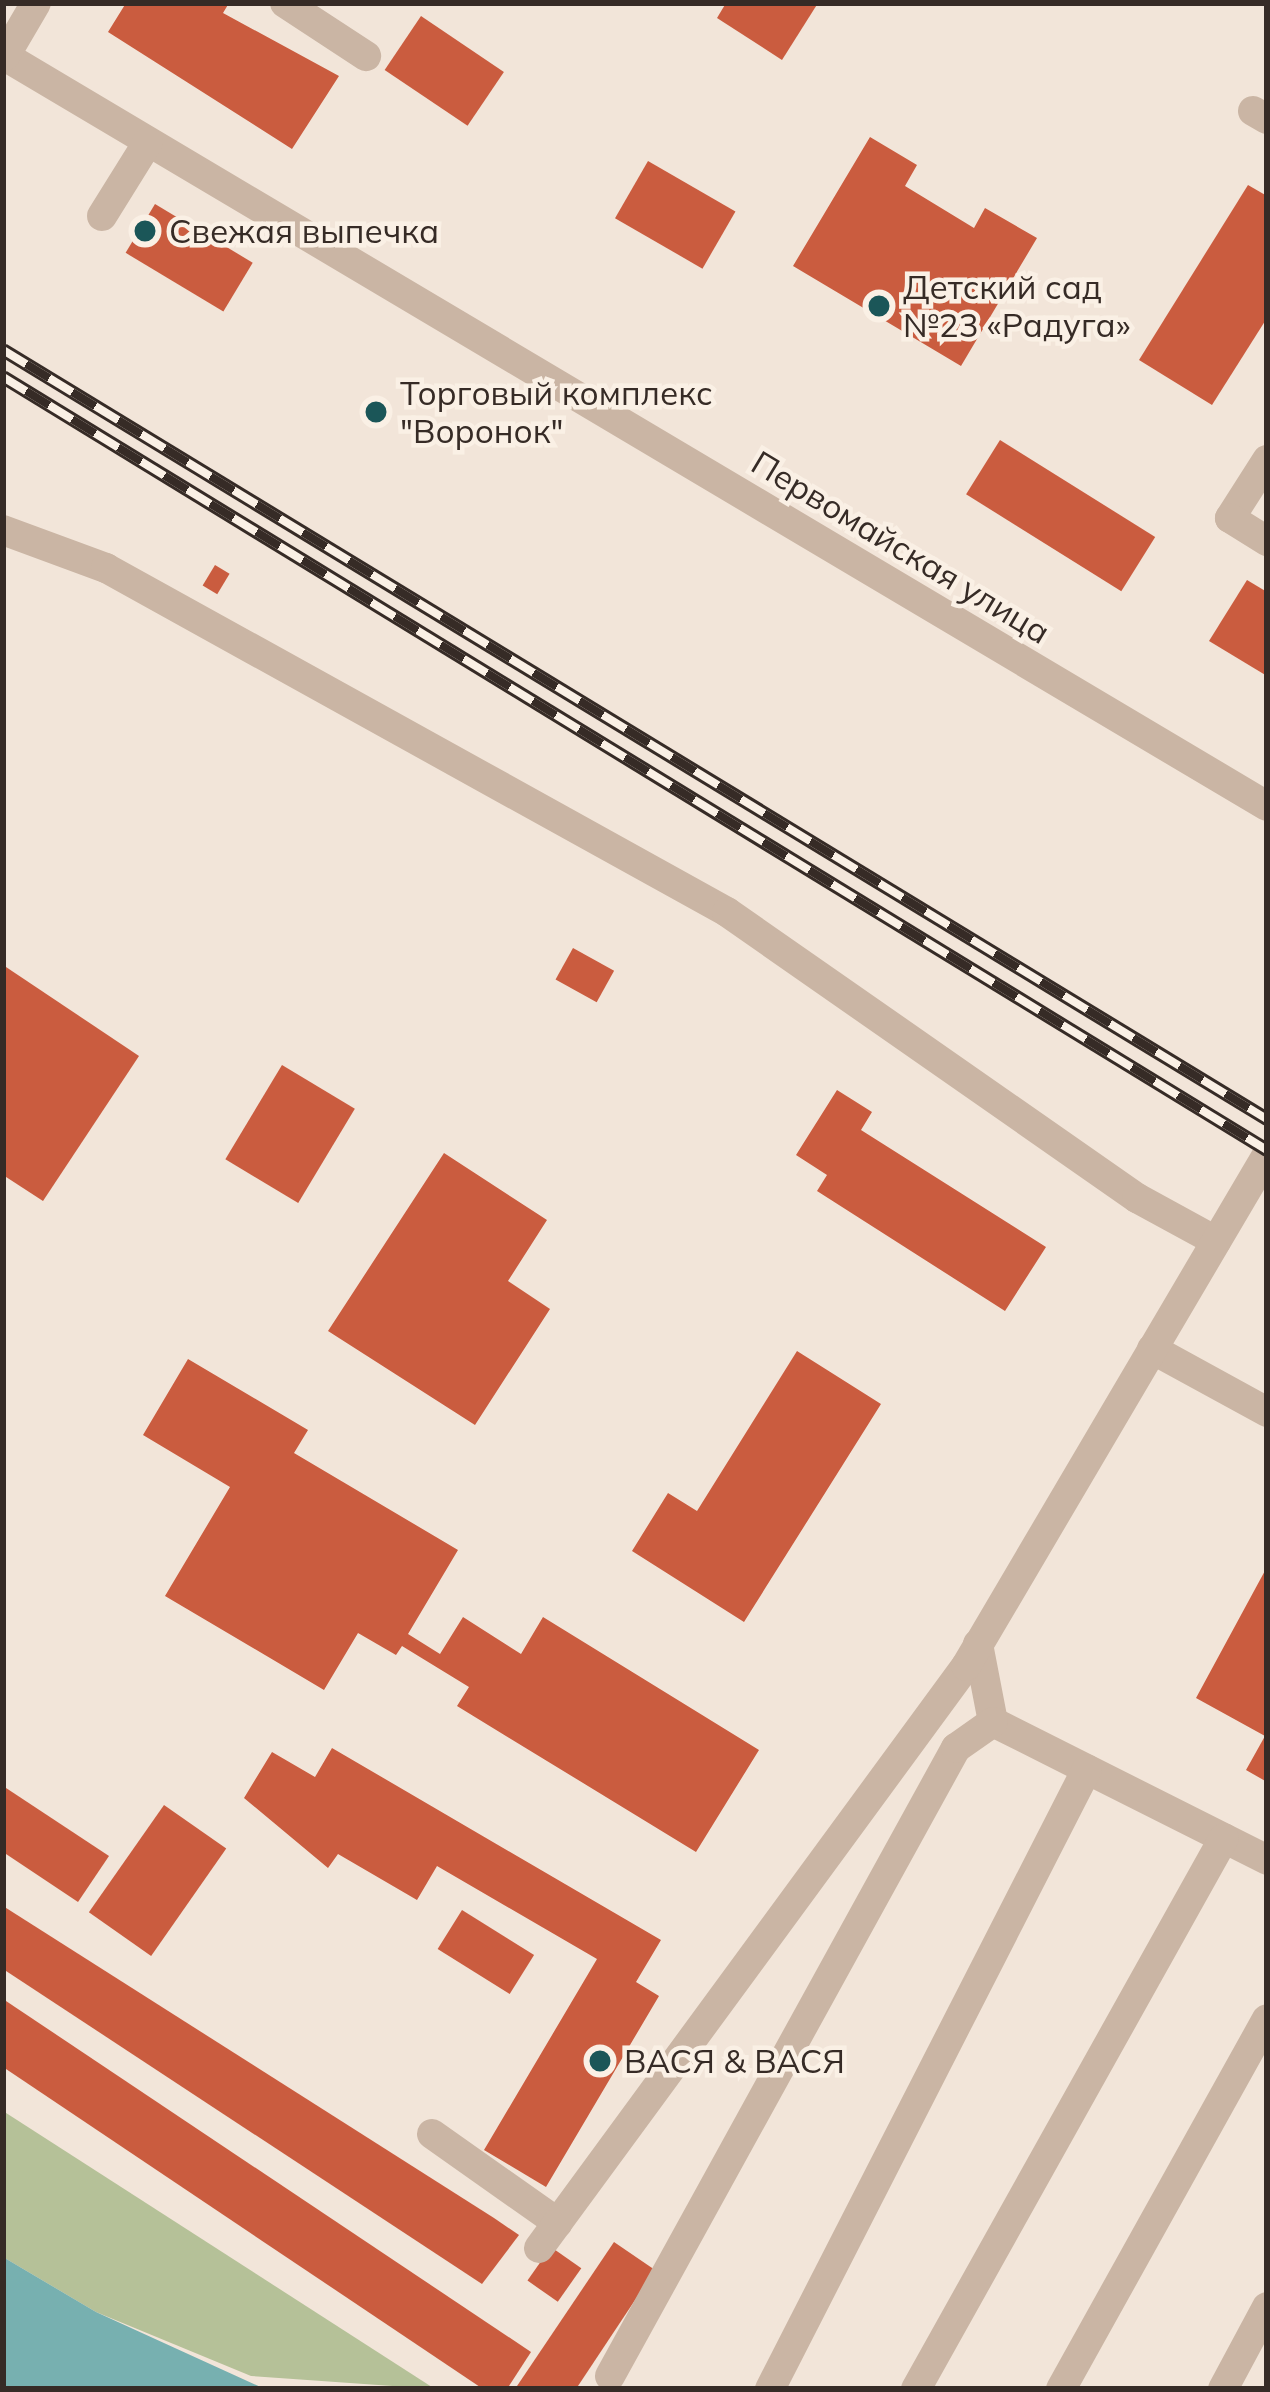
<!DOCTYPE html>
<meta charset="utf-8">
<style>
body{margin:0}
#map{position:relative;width:1270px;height:2392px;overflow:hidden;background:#f2e5d9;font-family:Mulish,sans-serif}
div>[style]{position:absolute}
.green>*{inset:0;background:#b5c198}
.water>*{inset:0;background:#77b0b0}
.building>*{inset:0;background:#ca5c3f;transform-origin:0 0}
.minor>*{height:30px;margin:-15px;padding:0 15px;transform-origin:15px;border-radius:15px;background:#cab5a4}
.rail>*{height:14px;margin-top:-7px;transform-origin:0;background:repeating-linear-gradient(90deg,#faf0e5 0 27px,#362b26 0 54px);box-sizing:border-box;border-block:3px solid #362b26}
.dots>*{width:33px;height:33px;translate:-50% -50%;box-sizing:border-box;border:6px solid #faf0e5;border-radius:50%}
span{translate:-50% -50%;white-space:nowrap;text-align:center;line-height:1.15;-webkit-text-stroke:9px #faf0e5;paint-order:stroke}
.poi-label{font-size:33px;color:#362b26}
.left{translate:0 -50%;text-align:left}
.street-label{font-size:33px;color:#362b26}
.frame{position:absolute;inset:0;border:6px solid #362b26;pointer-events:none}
</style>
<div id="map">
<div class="green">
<i style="clip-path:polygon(3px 2111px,435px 2389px,251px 2376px,96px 2312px,3px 2257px)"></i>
</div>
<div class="water">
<i style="clip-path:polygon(3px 2257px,96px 2312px,265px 2389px,3px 2389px)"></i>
</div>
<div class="building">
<i style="clip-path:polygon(126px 3px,229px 3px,223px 13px,339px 76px,292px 149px,108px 32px)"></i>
<i style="clip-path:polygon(726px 3px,818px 3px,782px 60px,717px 18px)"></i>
<i style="left:421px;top:16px;width:100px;height:65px;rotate:34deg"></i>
<i style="clip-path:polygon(870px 137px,917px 165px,905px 186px,974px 228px,985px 208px,1037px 238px,961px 366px,793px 266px)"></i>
<i style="left:648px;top:161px;width:101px;height:66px;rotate:30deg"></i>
<i style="clip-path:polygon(1248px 185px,1267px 196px,1267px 318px,1212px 405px,1139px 360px)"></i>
<i style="left:155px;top:204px;width:114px;height:57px;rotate:31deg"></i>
<i style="left:1000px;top:440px;width:183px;height:64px;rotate:32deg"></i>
<i style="left:215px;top:565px;width:17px;height:24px;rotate:31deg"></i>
<i style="clip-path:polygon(1247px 580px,1267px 592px,1267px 676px,1209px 641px)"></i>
<i style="left:573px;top:948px;width:47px;height:36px;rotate:29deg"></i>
<i style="clip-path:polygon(3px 965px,139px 1056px,43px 1201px,3px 1175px)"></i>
<i style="left:282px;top:1065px;width:85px;height:110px;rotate:31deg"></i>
<i style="clip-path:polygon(837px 1090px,872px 1112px,861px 1130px,1046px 1247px,1005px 1311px,817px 1191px,827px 1175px,796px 1155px)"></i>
<i style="clip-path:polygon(444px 1153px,547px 1220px,508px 1281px,550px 1309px,475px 1425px,328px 1331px)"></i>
<i style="clip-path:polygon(797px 1351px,881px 1404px,744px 1622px,632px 1551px,668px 1493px,697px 1511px)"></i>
<i style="clip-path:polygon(188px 1359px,308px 1430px,294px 1453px,458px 1550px,408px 1634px,440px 1654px,463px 1617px,521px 1654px,543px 1617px,759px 1750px,696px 1852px,457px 1706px,469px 1687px,402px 1646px,396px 1655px,358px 1633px,324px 1690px,165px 1596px,230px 1487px,143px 1435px)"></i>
<i style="clip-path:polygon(1267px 1567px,1267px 1782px,1246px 1770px,1265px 1736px,1196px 1698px)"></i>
<i style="clip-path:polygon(332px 1748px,661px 1940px,636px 1982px,659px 1996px,546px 2187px,484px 2150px,597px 1959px,437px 1866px,417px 1900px,338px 1854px,328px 1868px,244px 1798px,272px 1752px,315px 1777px)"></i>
<i style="clip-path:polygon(3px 1786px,109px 1856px,78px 1902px,3px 1852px)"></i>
<i style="left:164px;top:1805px;width:76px;height:131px;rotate:35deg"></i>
<i style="clip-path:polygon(3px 1906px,494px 2218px,519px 2235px,482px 2284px,3px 1969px)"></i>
<i style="left:462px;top:1910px;width:85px;height:46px;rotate:32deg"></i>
<i style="clip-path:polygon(3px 1999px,531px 2352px,507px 2389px,483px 2389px,3px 2067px)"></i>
<i style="clip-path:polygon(614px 2242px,655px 2270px,576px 2389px,515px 2389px)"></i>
<i style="left:551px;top:2247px;width:37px;height:41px;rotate:35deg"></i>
</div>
<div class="minor">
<i style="left:285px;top:3px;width:97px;rotate:33.2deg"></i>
<i style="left:3px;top:55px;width:1470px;rotate:30.72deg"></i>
<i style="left:5px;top:56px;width:61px;rotate:-59.7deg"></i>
<i style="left:1253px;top:111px;width:16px;rotate:30deg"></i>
<i style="left:102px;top:216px;width:87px;rotate:-58.1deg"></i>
<i style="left:1267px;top:460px;width:69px;rotate:122.5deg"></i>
<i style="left:1230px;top:518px;width:44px;rotate:31.9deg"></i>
<i style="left:3px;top:530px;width:110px;rotate:20.3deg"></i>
<i style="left:106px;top:568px;width:710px;rotate:28.98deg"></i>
<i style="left:727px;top:912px;width:500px;rotate:34.9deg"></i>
<i style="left:1137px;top:1198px;width:90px;rotate:28.6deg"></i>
<i style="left:1152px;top:1349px;width:131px;rotate:28.7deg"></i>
<i style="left:978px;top:1644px;width:79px;rotate:79.1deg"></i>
<i style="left:993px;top:1722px;width:307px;rotate:26.7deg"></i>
<i style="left:432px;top:2134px;width:154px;rotate:35.2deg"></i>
<i style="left:539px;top:2248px;width:722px;rotate:-53.73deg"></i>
<i style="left:966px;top:1666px;width:593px;rotate:-59.5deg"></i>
<i style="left:610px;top:2376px;width:717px;rotate:-61.15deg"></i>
<i style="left:956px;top:1748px;width:45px;rotate:-35.1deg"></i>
<i style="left:770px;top:2389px;width:696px;rotate:-62.92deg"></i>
<i style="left:916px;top:2389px;width:631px;rotate:-60.8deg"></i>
<i style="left:1061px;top:2389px;width:423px;rotate:-60.9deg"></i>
<i style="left:1223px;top:2389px;width:93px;rotate:-61.8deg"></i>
</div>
<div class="rail">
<i style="left:3px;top:350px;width:1480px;rotate:31.32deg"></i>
<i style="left:3px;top:377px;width:1482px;rotate:31.45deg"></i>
</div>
<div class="dots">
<i style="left:145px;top:231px;background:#1b5658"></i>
<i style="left:879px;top:306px;background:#1b5658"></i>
<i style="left:376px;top:412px;background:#1b5658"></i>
<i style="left:600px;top:2061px;background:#1b5658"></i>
</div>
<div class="poi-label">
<span class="left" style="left:169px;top:231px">Свежая выпечка</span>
<span class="left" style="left:903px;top:306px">Детский сад<br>№23 «Радуга»</span>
<span class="left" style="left:400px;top:412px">Торговый комплекс<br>"Воронок"</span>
<span class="left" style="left:624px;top:2061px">ВАСЯ &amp; ВАСЯ</span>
</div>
<div class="street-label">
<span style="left:901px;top:547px;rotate:31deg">Первомайская улица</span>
</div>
<div class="frame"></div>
</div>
